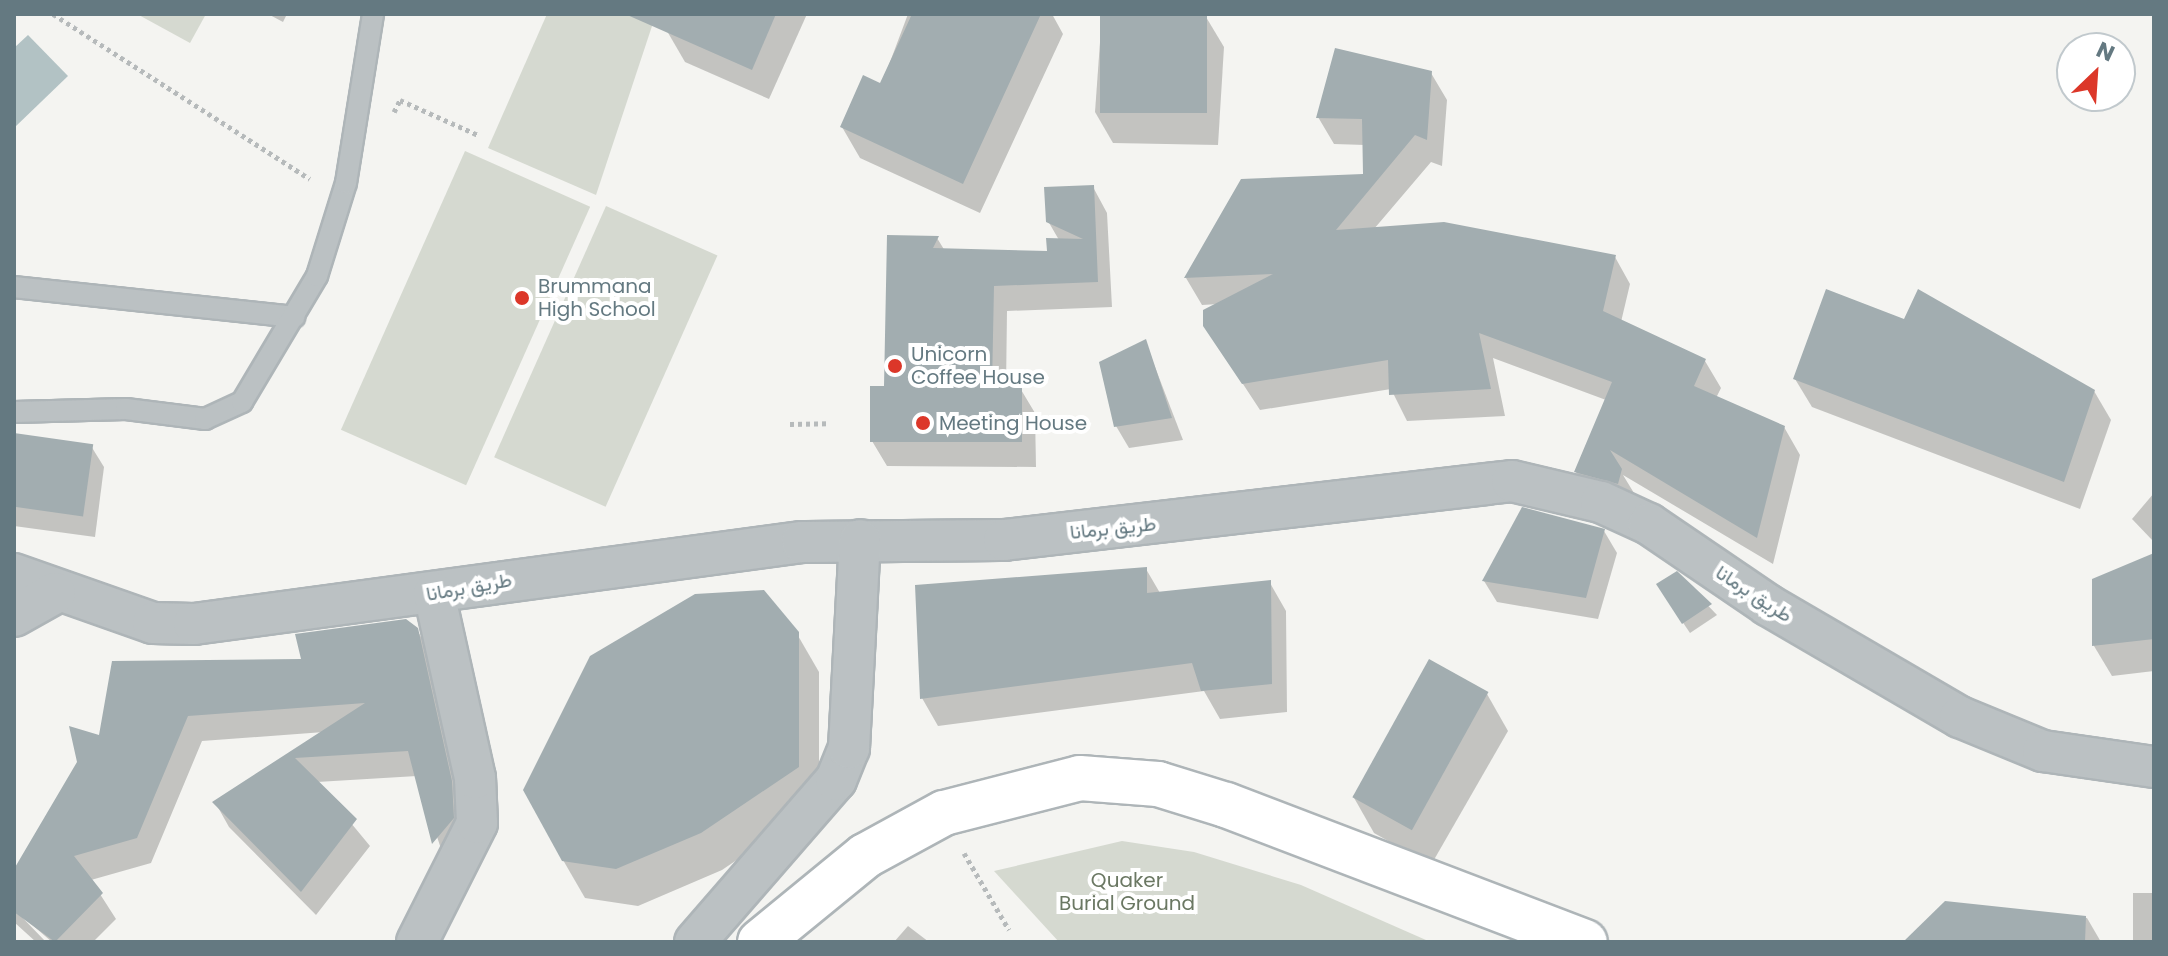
<!DOCTYPE html>
<meta charset="utf-8">
<style>
body{margin:0}
#map{position:relative;width:2168px;height:956px;overflow:hidden;background:#f4f4f1;font-family:Poppins,Vazirmatn,sans-serif}
div>[style]{position:absolute}
.green>*{inset:0;background:#d5d9d0;transform-origin:0 0}
.water>*{inset:0;background:#b2c2c4}
.shadow>*{inset:0;background:#0003;transform-origin:0 0}
.building>*{inset:0;background:#a2adb0;transform-origin:0 0}
.path>*{height:5px;margin-top:-2.5px;transform-origin:0;background:repeating-linear-gradient(90deg,#b6babb 0 4px,transparent 0 8px)}
.roads{filter:drop-shadow(2px 0 #aeb5b8) drop-shadow(-2px 0 #aeb5b8) drop-shadow(0 2px #aeb5b8) drop-shadow(0 -2px #aeb5b8)}
.service>*{height:20px;margin:-10px;padding:0 10px;transform-origin:10px;border-radius:10px;background:#bbc1c3}
.minor>*{height:40px;margin:-20px;padding:0 20px;transform-origin:20px;border-radius:20px;background:#bbc1c3}
.secondary>*{height:44px;margin:-22px;padding:0 22px;transform-origin:22px;border-radius:22px;background:#fff}
.dots>*{width:22px;height:22px;translate:-50% -50%;box-sizing:border-box;border:4px solid #fff;border-radius:50%}
span{translate:-50% -50%;white-space:nowrap;text-align:center;line-height:1.15;-webkit-text-stroke:8px #fff;paint-order:stroke}
.poi-label{font-size:20px;color:#647981}
.left{translate:0 -50%;text-align:left}
.street-label{font-size:20px;color:#647981}
.park-label{font-size:20px;color:#6b7863}
.frame{position:absolute;inset:0;border:16px solid #647981;pointer-events:none}
.north{position:absolute;left:2056px;top:32px;width:80px;height:80px;box-sizing:border-box;background:#fff;border:2px solid #c1c9cd;border-radius:50%;rotate:25deg;font-size:22px;font-weight:700;line-height:32px;text-align:center;color:#647981}
.north::after{content:'';display:block;margin:auto;width:28px;height:36px;background:#dc3729;clip-path:polygon(50% 0,100% 100%,50% 72%,0 100%)}
</style>
<div id="map">
<div class="green">
<i style="clip-path:polygon(137px 14px,206px 14px,190px 43px)"></i>
<i style="clip-path:polygon(547px 14px,656px 14px,596px 195px,488px 148px)"></i>
<i style="left:465px;top:151px;width:137px;height:305px;rotate:24deg"></i>
<i style="left:606px;top:206px;width:122px;height:275px;rotate:24deg"></i>
<i style="clip-path:polygon(1122px 841px,1194px 852px,1301px 885px,1426px 940px,1059px 942px,994px 871px)"></i>
</div>
<div class="water">
<i style="clip-path:polygon(28px 35px,68px 76px,14px 128px,14px 48px)"></i>
</div>
<div class="shadow">
<i style="clip-path:polygon(268px 14px,287px 14px,283px 22px)"></i>
<i style="clip-path:polygon(675px 14px,807px 14px,769px 99px,685px 62px,667px 31px)"></i>
<i style="clip-path:polygon(908px 14px,1052px 14px,1063px 34px,980px 213px,860px 158px,842px 127px,881px 86px)"></i>
<i style="clip-path:polygon(1102px 14px,1206px 17px,1224px 47px,1218px 145px,1113px 143px,1095px 112px)"></i>
<i style="clip-path:polygon(1431px 73px,1447px 100px,1442px 166px,1431px 162px,1374px 229px,1615px 257px,1630px 284px,1621px 322px,1705px 361px,1721px 388px,1716px 398px,1784px 427px,1800px 455px,1773px 564px,1623px 475px,1637px 498px,1592px 499px,1576px 472px,1606px 400px,1493px 358px,1505px 416px,1407px 421px,1391px 389px,1260px 410px,1205px 326px,1219px 304px,1202px 305px,1186px 278px,1243px 181px,1365px 176px,1365px 145px,1334px 144px,1318px 117px)"></i>
<i style="clip-path:polygon(1093px 187px,1107px 213px,1112px 307px,1007px 311px,1006px 388px,1020px 388px,1035px 413px,1036px 467px,887px 466px,872px 441px,886px 388px,889px 237px,937px 238px,945px 251px,1049px 253px,1059px 240px,1048px 221px)"></i>
<i style="clip-path:polygon(1145px 341px,1183px 440px,1129px 448px,1116px 426px)"></i>
<i style="clip-path:polygon(1795px 379px,2094px 391px,2111px 420px,2080px 509px,1812px 407px)"></i>
<i style="clip-path:polygon(14px 435px,91px 446px,104px 467px,95px 537px,14px 526px)"></i>
<i style="clip-path:polygon(2154px 493px,2154px 542px,2132px 519px)"></i>
<i style="clip-path:polygon(1604px 531px,1617px 553px,1598px 619px,1497px 602px,1484px 581px)"></i>
<i style="clip-path:polygon(2154px 555px,2154px 671px,2112px 676px,2094px 646px,2094px 581px)"></i>
<i style="clip-path:polygon(1146px 569px,1160px 593px,1270px 583px,1286px 611px,1287px 712px,1220px 719px,1204px 691px,938px 726px,922px 698px)"></i>
<i style="clip-path:polygon(1677px 573px,1717px 615px,1690px 633px,1665px 596px)"></i>
<i style="clip-path:polygon(417px 630px,432px 656px,465px 808px,447px 867px,417px 776px,317px 782px,370px 846px,316px 915px,229px 827px,215px 802px,324px 732px,202px 741px,151px 863px,91px 880px,116px 919px,93px 942px,52px 942px,16px 911px,46px 942px,36px 942px,14px 922px,14px 873px,101px 737px,304px 661px)"></i>
<i style="clip-path:polygon(797px 634px,819px 672px,819px 804px,722px 870px,638px 906px,585px 898px,563px 860px)"></i>
<i style="clip-path:polygon(1487px 694px,1508px 731px,1431px 865px,1374px 833px,1353px 796px)"></i>
<i style="left:2133px;top:893px;width:21px;height:49px"></i>
<i style="clip-path:polygon(1946px 903px,2087px 918px,2101px 942px,1924px 942px)"></i>
<i style="clip-path:polygon(908px 926px,929px 942px,894px 942px)"></i>
</div>
<div class="building">
<i style="clip-path:polygon(625px 14px,776px 14px,752px 70px)"></i>
<i style="clip-path:polygon(912px 14px,1041px 14px,963px 184px,840px 127px,863px 75px,880px 83px)"></i>
<i style="left:1100px;top:14px;width:107px;height:99px"></i>
<i style="clip-path:polygon(1335px 48px,1432px 71px,1427px 140px,1415px 135px,1336px 230px,1444px 222px,1616px 255px,1603px 311px,1706px 359px,1694px 386px,1785px 426px,1757px 538px,1610px 450px,1622px 469px,1618px 484px,1574px 472px,1612px 382px,1479px 333px,1491px 389px,1389px 395px,1388px 360px,1242px 384px,1203px 326px,1203px 310px,1273px 274px,1184px 278px,1241px 179px,1363px 174px,1362px 119px,1316px 118px)"></i>
<i style="clip-path:polygon(1094px 185px,1098px 282px,994px 286px,992px 386px,1022px 386px,1022px 442px,870px 442px,870px 386px,884px 386px,887px 235px,939px 236px,933px 248px,1047px 251px,1046px 238px,1083px 239px,1046px 222px,1044px 187px)"></i>
<i style="clip-path:polygon(1826px 289px,1904px 319px,1918px 289px,2095px 390px,2064px 482px,1793px 379px)"></i>
<i style="clip-path:polygon(1146px 339px,1172px 418px,1114px 427px,1099px 362px)"></i>
<i style="left:14px;top:433px;width:80px;height:73px;rotate:8deg"></i>
<i style="clip-path:polygon(1522px 507px,1605px 529px,1586px 598px,1482px 581px)"></i>
<i style="clip-path:polygon(2154px 553px,2154px 639px,2092px 646px,2092px 579px)"></i>
<i style="clip-path:polygon(1147px 567px,1147px 593px,1271px 580px,1272px 684px,1201px 691px,1192px 663px,920px 699px,915px 585px)"></i>
<i style="clip-path:polygon(1677px 571px,1712px 604px,1682px 624px,1656px 584px)"></i>
<i style="clip-path:polygon(764px 590px,799px 632px,799px 767px,701px 833px,616px 869px,562px 861px,523px 790px,590px 656px,695px 594px)"></i>
<i style="clip-path:polygon(406px 619px,418px 628px,452px 781px,454px 818px,432px 844px,408px 751px,295px 758px,357px 819px,301px 892px,212px 802px,365px 703px,188px 716px,137px 838px,74px 856px,103px 893px,55px 942px,14px 912px,14px 869px,77px 762px,69px 726px,99px 735px,112px 661px,301px 659px,295px 634px)"></i>
<i style="left:1429px;top:659px;width:68px;height:158px;rotate:29deg"></i>
<i style="clip-path:polygon(1945px 901px,2086px 916px,2085px 942px,1903px 942px)"></i>
</div>
<div class="path">
<i style="left:53px;top:14px;width:305px;rotate:32.7deg"></i>
<i style="left:394px;top:112px;width:13px;rotate:-63deg"></i>
<i style="left:400px;top:100px;width:85px;rotate:24.2deg"></i>
<i style="left:790px;top:424px;width:39px;rotate:-1deg"></i>
<i style="left:964px;top:853px;width:89px;rotate:59.7deg"></i>
</div>
<div class="roads">
<div class="service">
<i style="left:14px;top:287px;width:282px;rotate:6.1deg"></i>
<i style="left:14px;top:412px;width:112px;rotate:-1.5deg"></i>
<i style="left:126px;top:409px;width:80px;rotate:7.2deg"></i>
<i style="left:205px;top:419px;width:41px;rotate:-24.7deg"></i>
<i style="left:242px;top:402px;width:147px;rotate:-59.2deg"></i>
<i style="left:317px;top:276px;width:97px;rotate:-72.7deg"></i>
<i style="left:346px;top:183px;width:171px;rotate:-80.9deg"></i>
</div>
<div class="minor">
<i style="left:14px;top:574px;width:147px;rotate:19.4deg"></i>
<i style="left:153px;top:623px;width:41px;rotate:1.4deg"></i>
<i style="left:194px;top:624px;width:614px;rotate:-7.68deg"></i>
<i style="left:802px;top:542px;width:202px;rotate:-0.6deg"></i>
<i style="left:1004px;top:540px;width:511px;rotate:-6.62deg"></i>
<i style="left:1512px;top:481px;width:91px;rotate:13.3deg"></i>
<i style="left:1601px;top:502px;width:53px;rotate:24.6deg"></i>
<i style="left:1649px;top:524px;width:144px;rotate:34.2deg"></i>
<i style="left:1768px;top:605px;width:222px;rotate:30.3deg"></i>
<i style="left:1960px;top:717px;width:90px;rotate:22.3deg"></i>
<i style="left:2043px;top:751px;width:112px;rotate:8.2deg"></i>
<i style="left:14px;top:616px;width:47px;rotate:-29.3deg"></i>
<i style="left:417px;top:942px;width:133px;rotate:-63.2deg"></i>
<i style="left:477px;top:823px;width:45px;rotate:-92.5deg"></i>
<i style="left:475px;top:778px;width:189px;rotate:-102.5deg"></i>
<i style="left:695px;top:942px;width:215px;rotate:-49deg"></i>
<i style="left:836px;top:780px;width:35px;rotate:-68deg"></i>
<i style="left:849px;top:748px;width:208px;rotate:-87deg"></i>
</div>
<div class="secondary">
<i style="left:760px;top:942px;width:136px;rotate:-39.3deg"></i>
<i style="left:865px;top:856px;width:90px;rotate:-28.6deg"></i>
<i style="left:944px;top:813px;width:140px;rotate:-14.4deg"></i>
<i style="left:1080px;top:778px;width:78px;rotate:4.4deg"></i>
<i style="left:1158px;top:784px;width:71px;rotate:17.2deg"></i>
<i style="left:1226px;top:805px;width:384px;rotate:20.9deg"></i>
</div>
</div>
<div class="dots">
<i style="left:522px;top:298px;background:#dc3729"></i>
<i style="left:895px;top:366px;background:#dc3729"></i>
<i style="left:923px;top:423px;background:#dc3729"></i>
</div>
<div class="poi-label">
<span class="left" style="left:538px;top:298px">Brummana<br>High School</span>
<span class="left" style="left:911px;top:366px">Unicorn<br>Coffee House</span>
<span class="left" style="left:939px;top:423px">Meeting House</span>
</div>
<div class="street-label">
<span style="left:1113px;top:528px;rotate:-6deg">طريق برمانا</span>
<span style="left:469px;top:587px;rotate:-10deg">طريق برمانا</span>
<span style="left:1754px;top:594px;rotate:33deg">طريق برمانا</span>
</div>
<div class="park-label">
<span style="left:1127px;top:892px">Quaker<br>Burial Ground</span>
</div>
<div class="frame"></div>
<div class="north">N</div>
</div>
